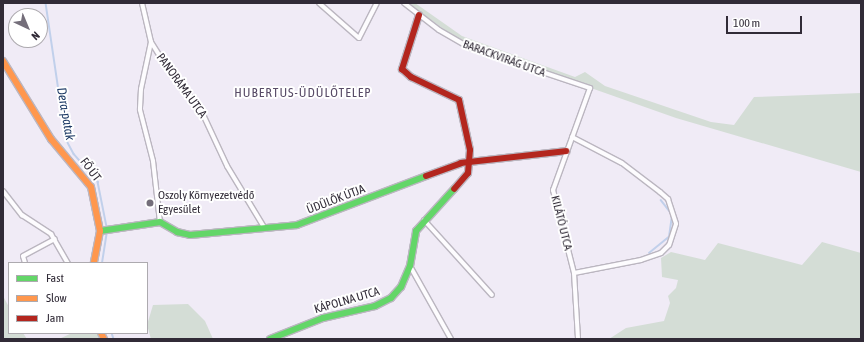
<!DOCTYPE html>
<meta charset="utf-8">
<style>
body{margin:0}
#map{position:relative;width:864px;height:342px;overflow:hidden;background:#f0ebf6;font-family:"Asap Condensed",sans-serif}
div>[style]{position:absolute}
.green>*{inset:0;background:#d4ddd6}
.stream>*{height:1.5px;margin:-0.75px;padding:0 0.75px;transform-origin:0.75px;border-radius:0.75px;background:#c1d0eb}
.roads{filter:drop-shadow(1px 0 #bbb6c0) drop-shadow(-1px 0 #bbb6c0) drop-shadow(0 1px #bbb6c0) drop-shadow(0 -1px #bbb6c0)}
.street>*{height:4px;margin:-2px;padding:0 2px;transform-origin:2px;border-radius:2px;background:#fdfcfe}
.fast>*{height:6px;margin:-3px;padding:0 3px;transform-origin:3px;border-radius:3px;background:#63d668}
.slow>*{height:6px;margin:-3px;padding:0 3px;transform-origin:3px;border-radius:3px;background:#ff974d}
.jam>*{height:6px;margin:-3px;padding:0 3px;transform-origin:3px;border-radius:3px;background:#b3261e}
.dots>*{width:11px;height:11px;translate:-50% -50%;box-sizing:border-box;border:2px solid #fff;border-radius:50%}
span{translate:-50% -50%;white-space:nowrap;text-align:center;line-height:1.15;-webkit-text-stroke:4px #fff;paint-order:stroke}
.street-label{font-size:12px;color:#312b37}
.poi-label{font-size:12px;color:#312b37}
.left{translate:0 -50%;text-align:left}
.neighbourhood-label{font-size:13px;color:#584b67;letter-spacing:1px}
.water-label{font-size:13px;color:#1d3a65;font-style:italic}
.frame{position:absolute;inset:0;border:4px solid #312b37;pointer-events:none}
.legend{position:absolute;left:8px;top:262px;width:140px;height:72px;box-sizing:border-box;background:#fff;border:1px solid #adaaaf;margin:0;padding:5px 7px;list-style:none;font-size:12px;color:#312b37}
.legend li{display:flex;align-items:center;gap:8px;height:20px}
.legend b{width:20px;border:1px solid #adaaaf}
.north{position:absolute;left:8px;top:8px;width:40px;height:40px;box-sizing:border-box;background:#fff;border:1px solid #adaaaf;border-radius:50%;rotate:136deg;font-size:11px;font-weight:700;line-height:16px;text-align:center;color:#312b37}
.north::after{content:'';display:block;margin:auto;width:14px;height:18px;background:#746e7a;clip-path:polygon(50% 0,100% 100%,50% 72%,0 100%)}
.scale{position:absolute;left:726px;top:16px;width:76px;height:18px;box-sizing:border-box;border:2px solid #312b37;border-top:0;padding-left:5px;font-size:12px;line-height:14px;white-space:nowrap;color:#312b37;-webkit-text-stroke:3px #fff;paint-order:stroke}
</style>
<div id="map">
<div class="green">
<i style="clip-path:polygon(408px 3px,415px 3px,462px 36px,575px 77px,585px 72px,605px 86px,711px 122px,734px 125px,754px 97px,861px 93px,861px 172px,676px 118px,475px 47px,453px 36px)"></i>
<i style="clip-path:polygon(822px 242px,861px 253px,861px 339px,609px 339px,626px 328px,664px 321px,670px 303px,668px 296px,676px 288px,678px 280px,662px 277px,661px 258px,671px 252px,705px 260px,718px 243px,802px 265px)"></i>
<i style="clip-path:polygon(3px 296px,9px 307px,9px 333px,23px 333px,27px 339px,3px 339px)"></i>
<i style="clip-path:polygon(188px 304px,205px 321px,213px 339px,151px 339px,147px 325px,153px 305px)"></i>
<i style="clip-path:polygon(72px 333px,99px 333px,102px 339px,59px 339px)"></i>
</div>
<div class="stream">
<i style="left:46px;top:3px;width:137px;rotate:81.6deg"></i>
<i style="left:66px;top:139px;width:17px;rotate:62deg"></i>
<i style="left:74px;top:154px;width:37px;rotate:49deg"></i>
<i style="left:98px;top:182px;width:46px;rotate:78.7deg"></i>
<i style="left:661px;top:200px;width:16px;rotate:52deg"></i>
<i style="left:649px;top:253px;width:26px;rotate:-39deg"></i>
<i style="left:669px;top:237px;width:21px;rotate:-82deg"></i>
<i style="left:102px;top:263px;width:32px;rotate:-81deg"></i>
<i style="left:112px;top:333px;width:6px;rotate:72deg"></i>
</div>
<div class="roads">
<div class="street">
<i style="left:142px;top:3px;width:40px;rotate:77deg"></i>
<i style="left:151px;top:42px;width:32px;rotate:58deg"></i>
<i style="left:168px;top:69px;width:50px;rotate:50.6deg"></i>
<i style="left:200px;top:108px;width:64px;rotate:65deg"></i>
<i style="left:227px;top:166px;width:71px;rotate:58.8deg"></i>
<i style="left:319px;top:3px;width:53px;rotate:41.2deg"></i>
<i style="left:359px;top:38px;width:39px;rotate:-63deg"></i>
<i style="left:404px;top:3px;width:44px;rotate:37.6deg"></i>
<i style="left:439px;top:30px;width:34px;rotate:30deg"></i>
<i style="left:468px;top:47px;width:129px;rotate:18.6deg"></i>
<i style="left:590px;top:88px;width:109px;rotate:109.9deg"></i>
<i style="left:553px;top:190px;width:86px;rotate:75.8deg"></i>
<i style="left:574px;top:273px;width:66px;rotate:86.5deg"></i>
<i style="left:151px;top:42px;width:48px;rotate:102deg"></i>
<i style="left:141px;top:89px;width:21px;rotate:93deg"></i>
<i style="left:140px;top:110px;width:53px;rotate:75.7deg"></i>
<i style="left:153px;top:161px;width:61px;rotate:83.5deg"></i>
<i style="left:572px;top:137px;width:56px;rotate:27.5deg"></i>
<i style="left:622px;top:163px;width:48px;rotate:37.3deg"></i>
<i style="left:660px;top:192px;width:11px;rotate:41deg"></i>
<i style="left:668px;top:199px;width:26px;rotate:72deg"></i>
<i style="left:676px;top:224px;width:22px;rotate:108deg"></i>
<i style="left:669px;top:245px;width:11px;rotate:135deg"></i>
<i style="left:661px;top:253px;width:21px;rotate:161deg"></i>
<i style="left:641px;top:260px;width:68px;rotate:169deg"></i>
<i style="left:3px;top:191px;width:31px;rotate:52deg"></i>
<i style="left:22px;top:215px;width:35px;rotate:33deg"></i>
<i style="left:51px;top:234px;width:34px;rotate:60deg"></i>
<i style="left:424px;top:220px;width:101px;rotate:47.8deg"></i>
<i style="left:25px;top:263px;width:7px;rotate:-106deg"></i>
<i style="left:23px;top:256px;width:36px;rotate:-28deg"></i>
<i style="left:410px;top:266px;width:84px;rotate:60.7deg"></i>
</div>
<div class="fast">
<i style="left:100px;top:231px;width:61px;rotate:-8.5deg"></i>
<i style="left:160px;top:222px;width:20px;rotate:30deg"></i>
<i style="left:177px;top:232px;width:13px;rotate:13deg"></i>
<i style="left:190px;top:235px;width:107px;rotate:-5.3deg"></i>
<i style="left:297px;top:225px;width:138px;rotate:-20.8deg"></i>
<i style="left:270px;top:339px;width:57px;rotate:-21.6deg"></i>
<i style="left:323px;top:318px;width:53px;rotate:-13deg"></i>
<i style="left:375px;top:306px;width:18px;rotate:-27deg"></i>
<i style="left:391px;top:298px;width:15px;rotate:-48deg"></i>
<i style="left:401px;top:287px;width:23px;rotate:-67deg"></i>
<i style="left:410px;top:266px;width:36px;rotate:-80deg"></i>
<i style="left:416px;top:231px;width:57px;rotate:-47.9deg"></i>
</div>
<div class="slow">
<i style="left:3px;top:61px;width:92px;rotate:58.4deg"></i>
<i style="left:51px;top:139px;width:62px;rotate:50.2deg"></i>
<i style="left:91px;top:187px;width:45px;rotate:78.4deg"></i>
<i style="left:100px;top:231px;width:33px;rotate:101deg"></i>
<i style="left:101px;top:333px;width:7px;rotate:63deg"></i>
</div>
<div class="jam">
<i style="left:419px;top:15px;width:57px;rotate:107.5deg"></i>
<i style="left:402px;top:69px;width:12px;rotate:42deg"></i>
<i style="left:411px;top:77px;width:53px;rotate:25.6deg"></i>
<i style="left:459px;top:100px;width:51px;rotate:77.6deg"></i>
<i style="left:470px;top:150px;width:23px;rotate:95deg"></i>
<i style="left:468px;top:173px;width:21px;rotate:131deg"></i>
<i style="left:426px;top:176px;width:37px;rotate:-20deg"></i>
<i style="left:461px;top:163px;width:106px;rotate:-6.5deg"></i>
</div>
</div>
<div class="dots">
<i style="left:150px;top:203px;background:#746e7a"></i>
</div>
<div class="street-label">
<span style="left:504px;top:59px;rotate:20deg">BARACKVIRÁG UTCA</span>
<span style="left:181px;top:86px;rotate:54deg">PANORÁMA UTCA</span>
<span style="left:90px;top:170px;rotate:53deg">FŐ ÚT</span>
<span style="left:336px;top:200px;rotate:-21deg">ÜDÜLŐK ÚTJA</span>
<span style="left:561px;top:223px;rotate:76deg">KILÁTÓ UTCA</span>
<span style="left:347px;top:301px;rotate:-16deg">KÁPOLNA UTCA</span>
</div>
<div class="poi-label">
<span class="left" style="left:158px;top:203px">Oszoly Környezetvédő<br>Egyesület</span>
</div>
<div class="neighbourhood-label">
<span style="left:303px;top:93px">HUBERTUS-ÜDÜLŐTELEP</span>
</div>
<div class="water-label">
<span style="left:65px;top:114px;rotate:80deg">Dera-patak</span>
</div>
<div class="frame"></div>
<ul class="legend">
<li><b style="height:5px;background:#63d668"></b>Fast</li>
<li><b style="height:5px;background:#ff974d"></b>Slow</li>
<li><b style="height:5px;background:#b3261e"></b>Jam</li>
</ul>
<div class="north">N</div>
<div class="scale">100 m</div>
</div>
